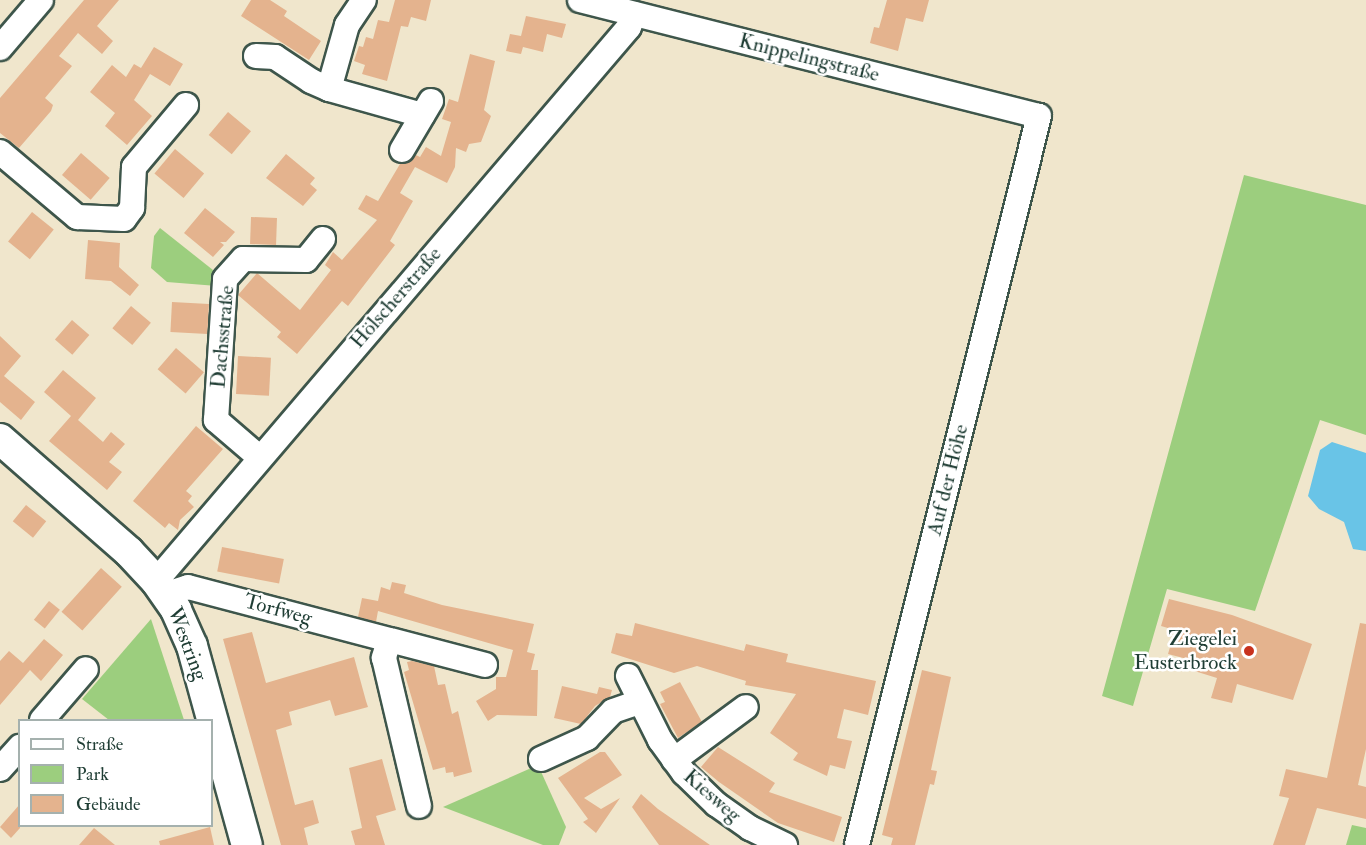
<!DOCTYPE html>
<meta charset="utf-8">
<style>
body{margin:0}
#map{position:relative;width:1366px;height:845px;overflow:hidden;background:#f0e6cc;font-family:"IM FELL Double Pica",serif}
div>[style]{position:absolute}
.green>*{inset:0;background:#9cce7e}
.water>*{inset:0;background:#69c4e7}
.building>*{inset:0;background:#e4b38e;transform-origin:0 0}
.roads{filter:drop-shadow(2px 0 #3e564b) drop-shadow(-2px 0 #3e564b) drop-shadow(0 2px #3e564b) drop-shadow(0 -2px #3e564b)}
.minor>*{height:24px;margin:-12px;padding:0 12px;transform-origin:12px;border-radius:12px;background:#fff}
.major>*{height:30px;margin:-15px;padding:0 15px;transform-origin:15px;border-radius:15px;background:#fff}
.dots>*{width:16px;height:16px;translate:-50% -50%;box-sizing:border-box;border:3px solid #fff;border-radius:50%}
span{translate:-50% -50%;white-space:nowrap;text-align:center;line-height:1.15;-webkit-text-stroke:5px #fff;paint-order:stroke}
.street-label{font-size:21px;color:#1f3d34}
.poi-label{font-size:21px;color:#1f3d34}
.right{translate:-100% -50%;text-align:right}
.legend{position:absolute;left:18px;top:719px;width:195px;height:108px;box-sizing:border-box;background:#fff;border:2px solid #a5b1ae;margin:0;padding:8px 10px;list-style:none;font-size:18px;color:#1f3d34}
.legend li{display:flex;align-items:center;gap:12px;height:30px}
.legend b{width:30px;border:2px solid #a5b1ae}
</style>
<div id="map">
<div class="green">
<i style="clip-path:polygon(1244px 175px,1366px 205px,1366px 435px,1320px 420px,1255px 611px,1167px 589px,1133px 706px,1102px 696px)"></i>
<i style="clip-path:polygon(160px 228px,218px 274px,217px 286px,167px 282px,151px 268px,154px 236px)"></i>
<i style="clip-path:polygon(151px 619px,184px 720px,109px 720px,82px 699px)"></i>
<i style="clip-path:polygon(538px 765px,566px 827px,559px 845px,543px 845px,443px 807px)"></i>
<i style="clip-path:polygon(1352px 825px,1366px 828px,1366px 845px,1346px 845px)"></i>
</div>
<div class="water">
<i style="clip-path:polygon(1332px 442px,1366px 453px,1366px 551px,1353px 549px,1344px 522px,1319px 509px,1308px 496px,1320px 450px)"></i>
</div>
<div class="building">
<i style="clip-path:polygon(84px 0,119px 0,97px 26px,113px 41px,102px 54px,78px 33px,59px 56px,72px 66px,45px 98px,53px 105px,51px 111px,19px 148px,0 133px,0 98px)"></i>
<i style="clip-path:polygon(251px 0,270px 0,287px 11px,284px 16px,321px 41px,309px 60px,241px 16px)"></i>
<i style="clip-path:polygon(395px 0,431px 0,426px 21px,411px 17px,408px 27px,401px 26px,387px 81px,362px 74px,365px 65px,354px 61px,359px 46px,363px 47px,366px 37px,373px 39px,378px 20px,389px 22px)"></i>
<i style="clip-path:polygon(887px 0,929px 0,923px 22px,906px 18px,898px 51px,870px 43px,874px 27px,879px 28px)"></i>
<i style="clip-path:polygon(526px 16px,566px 24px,562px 38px,547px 34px,543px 52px,523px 47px,521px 54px,506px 51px,510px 34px,521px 36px)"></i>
<i style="clip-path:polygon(154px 47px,183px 64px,170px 86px,150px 74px,134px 100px,152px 116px,127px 145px,105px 126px,115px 113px,90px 92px,112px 65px,126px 77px,134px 64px,141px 68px)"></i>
<i style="clip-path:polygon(470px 54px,495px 61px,484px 110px,491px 116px,481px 142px,469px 144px,466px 152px,456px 148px,455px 167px,447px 183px,415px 167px,400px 193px,413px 201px,390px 241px,395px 245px,348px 306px,342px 301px,297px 354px,277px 337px,281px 332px,238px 295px,257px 273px,300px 310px,331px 270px,325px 265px,333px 252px,342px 260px,377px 220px,358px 209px,366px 195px,378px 201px,400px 164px,409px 162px,416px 155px,420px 157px,426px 147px,441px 156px,451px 122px,442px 119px,449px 99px,458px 102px)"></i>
<i style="left:228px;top:112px;width:30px;height:30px;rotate:40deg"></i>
<i style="left:175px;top:149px;width:38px;height:32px;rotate:40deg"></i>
<i style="left:81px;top:153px;width:38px;height:29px;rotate:41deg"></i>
<i style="clip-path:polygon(286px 154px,315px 178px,310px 184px,317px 190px,303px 206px,266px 178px)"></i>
<i style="clip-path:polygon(205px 208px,235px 232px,226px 242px,220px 242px,224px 245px,213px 257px,184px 233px)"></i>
<i style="left:32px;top:212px;width:28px;height:38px;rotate:39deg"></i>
<i style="left:251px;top:217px;width:26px;height:27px;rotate:2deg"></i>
<i style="clip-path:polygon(88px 240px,120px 243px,119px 267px,139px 285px,130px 296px,111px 281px,85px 279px)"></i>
<i style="left:172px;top:302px;width:37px;height:30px;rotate:3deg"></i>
<i style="left:131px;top:306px;width:26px;height:29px;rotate:40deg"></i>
<i style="left:72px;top:320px;width:23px;height:26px;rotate:41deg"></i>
<i style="clip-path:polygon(0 336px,21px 356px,4px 376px,35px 402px,21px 420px,0 402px)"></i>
<i style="left:176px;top:348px;width:37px;height:28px;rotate:41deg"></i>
<i style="left:238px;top:356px;width:33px;height:38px;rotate:3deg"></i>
<i style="clip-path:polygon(63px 370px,96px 398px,78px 420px,103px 442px,111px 432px,125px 444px,109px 462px,122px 472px,107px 490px,49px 441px,71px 416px,44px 392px)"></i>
<i style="clip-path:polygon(196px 426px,223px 449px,186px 491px,192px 496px,188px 501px,194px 507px,180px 520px,178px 530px,169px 523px,165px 528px,133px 501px)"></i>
<i style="left:26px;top:505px;width:26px;height:21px;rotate:39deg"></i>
<i style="left:222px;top:547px;width:63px;height:25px;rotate:11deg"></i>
<i style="left:101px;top:568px;width:28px;height:59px;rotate:42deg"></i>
<i style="clip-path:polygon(392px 582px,406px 585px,404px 593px,442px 605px,534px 624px,527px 652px,535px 654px,531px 670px,538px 670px,537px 716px,497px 715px,488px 721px,476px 701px,496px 689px,496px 677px,506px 677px,513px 650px,378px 611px,376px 622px,358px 617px,362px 598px,378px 601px,381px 587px,390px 590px)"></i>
<i style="clip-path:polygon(1169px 599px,1232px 615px,1312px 644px,1293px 700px,1237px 684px,1232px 703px,1211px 698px,1217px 678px,1188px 669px,1191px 660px,1168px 654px,1175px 630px,1161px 626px)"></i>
<i style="left:49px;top:601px;width:14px;height:24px;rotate:39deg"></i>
<i style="clip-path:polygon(635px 623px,744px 651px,746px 644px,788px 654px,786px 662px,876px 681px,868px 715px,844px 709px,837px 738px,852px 741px,845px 769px,830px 765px,827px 776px,793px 760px,798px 753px,770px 733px,796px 694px,745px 685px,746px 681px,697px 666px,674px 673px,611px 653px,616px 633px,632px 636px)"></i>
<i style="clip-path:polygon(1360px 623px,1366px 624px,1366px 749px,1358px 785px,1366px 787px,1366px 819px,1317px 808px,1305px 845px,1273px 845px,1289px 798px,1279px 796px,1286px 769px,1327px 778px)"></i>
<i style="clip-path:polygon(252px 632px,266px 683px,354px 657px,366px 701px,368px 707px,335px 716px,330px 700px,289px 712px,292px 725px,276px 730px,295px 805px,313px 800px,319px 823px,304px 828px,308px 845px,281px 845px,223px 639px)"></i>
<i style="clip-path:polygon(44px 639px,63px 655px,41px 681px,30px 670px,0 705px,0 661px,9px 651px,23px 663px)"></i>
<i style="clip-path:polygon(412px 661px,434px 666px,438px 685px,445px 684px,452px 714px,458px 711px,472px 772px,454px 777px,453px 772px,446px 773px,445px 767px,433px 770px,404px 672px,409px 670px,407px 662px)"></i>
<i style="clip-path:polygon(922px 670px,951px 677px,931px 770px,937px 771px,934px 785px,930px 784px,915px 845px,891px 845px,893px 838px,882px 835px)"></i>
<i style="clip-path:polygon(680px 682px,702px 722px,678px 738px,660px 704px,665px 702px,660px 692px)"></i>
<i style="clip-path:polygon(562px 686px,597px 694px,599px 687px,612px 690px,610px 697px,595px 706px,581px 724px,554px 718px)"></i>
<i style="clip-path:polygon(718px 747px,775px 783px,769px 792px,842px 817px,834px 842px,778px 823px,719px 782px,701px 767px)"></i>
<i style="clip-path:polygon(600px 752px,605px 752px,622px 775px,584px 798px,601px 809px,620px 798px,596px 833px,583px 822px,588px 819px,558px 778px)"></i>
<i style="clip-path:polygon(382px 759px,396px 810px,376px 816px,385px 845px,355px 845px,351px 831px,362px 828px,349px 768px)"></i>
<i style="clip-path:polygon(641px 794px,658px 809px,710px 845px,659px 845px,632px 807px)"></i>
<i style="clip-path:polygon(20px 804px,20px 828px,11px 838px,0 827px)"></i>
<i style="clip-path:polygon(210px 827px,214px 845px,160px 845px,159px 841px)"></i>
<i style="clip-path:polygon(94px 828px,115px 845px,79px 845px)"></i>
</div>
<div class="roads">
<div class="minor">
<i style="left:580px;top:0;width:473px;rotate:14.2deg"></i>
<i style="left:1039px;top:116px;width:751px;rotate:104.02deg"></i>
<i style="left:0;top:48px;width:63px;rotate:-49.5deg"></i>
<i style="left:256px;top:56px;width:19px;rotate:3deg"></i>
<i style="left:275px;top:57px;width:43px;rotate:33.7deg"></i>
<i style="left:311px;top:81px;width:20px;rotate:24deg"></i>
<i style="left:329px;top:89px;width:97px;rotate:15.6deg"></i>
<i style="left:329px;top:89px;width:66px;rotate:-74.3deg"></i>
<i style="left:347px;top:25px;width:30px;rotate:-56deg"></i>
<i style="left:402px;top:150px;width:57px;rotate:-59.4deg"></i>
<i style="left:0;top:152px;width:101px;rotate:40.2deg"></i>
<i style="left:77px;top:217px;width:47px;rotate:2.4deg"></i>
<i style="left:124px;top:219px;width:14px;rotate:-54deg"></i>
<i style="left:132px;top:208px;width:41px;rotate:-87.2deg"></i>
<i style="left:134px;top:167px;width:81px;rotate:-50deg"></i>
<i style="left:259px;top:457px;width:57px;rotate:-139.3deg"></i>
<i style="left:216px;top:420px;width:141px;rotate:-86.3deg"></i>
<i style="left:225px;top:279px;width:27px;rotate:-48deg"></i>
<i style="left:243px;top:259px;width:63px;rotate:0.9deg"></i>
<i style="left:306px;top:260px;width:27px;rotate:-51deg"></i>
<i style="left:156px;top:581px;width:728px;rotate:-49.51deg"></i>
<i style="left:629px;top:27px;width:14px;rotate:-69deg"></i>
<i style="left:167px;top:594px;width:22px;rotate:-18deg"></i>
<i style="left:188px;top:587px;width:307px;rotate:14.7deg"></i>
<i style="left:389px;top:640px;width:19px;rotate:106deg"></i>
<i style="left:384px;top:658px;width:152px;rotate:76.7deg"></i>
<i style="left:628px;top:676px;width:72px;rotate:63.4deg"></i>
<i style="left:660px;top:740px;width:41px;rotate:54deg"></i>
<i style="left:684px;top:773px;width:45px;rotate:44.1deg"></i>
<i style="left:716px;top:804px;width:42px;rotate:35.2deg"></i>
<i style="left:750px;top:828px;width:39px;rotate:26deg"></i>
<i style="left:42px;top:720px;width:67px;rotate:-49.2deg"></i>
<i style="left:541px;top:759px;width:51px;rotate:-24.5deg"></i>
<i style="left:587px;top:738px;width:37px;rotate:-46deg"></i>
<i style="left:613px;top:711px;width:28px;rotate:-19deg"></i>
<i style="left:674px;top:760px;width:89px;rotate:-36.4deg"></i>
<i style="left:0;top:769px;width:30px;rotate:-48deg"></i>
</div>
<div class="major">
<i style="left:0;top:439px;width:171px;rotate:41.2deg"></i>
<i style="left:129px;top:552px;width:40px;rotate:47deg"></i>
<i style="left:156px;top:581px;width:35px;rotate:55deg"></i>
<i style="left:176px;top:610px;width:39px;rotate:66deg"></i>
<i style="left:192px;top:646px;width:206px;rotate:74.6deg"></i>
</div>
</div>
<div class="dots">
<i style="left:1249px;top:651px;background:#c8321e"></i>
</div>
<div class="street-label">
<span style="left:809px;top:58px;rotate:14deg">Knippelingstraße</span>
<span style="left:396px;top:298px;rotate:-49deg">Hölscherstraße</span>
<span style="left:223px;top:337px;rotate:-85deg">Dachsstraße</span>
<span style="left:948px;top:480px;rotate:-76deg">Auf der Höhe</span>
<span style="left:278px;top:610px;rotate:15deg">Torfweg</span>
<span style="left:187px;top:644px;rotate:69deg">Westring</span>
<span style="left:712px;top:796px;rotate:41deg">Kiesweg</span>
</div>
<div class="poi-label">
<span class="right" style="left:1237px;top:651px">Ziegelei<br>Eusterbrock</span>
</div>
<ul class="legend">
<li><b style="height:8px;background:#fff"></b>Straße</li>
<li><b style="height:16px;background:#9cce7e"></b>Park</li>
<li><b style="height:16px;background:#e4b38e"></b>Gebäude</li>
</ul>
</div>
